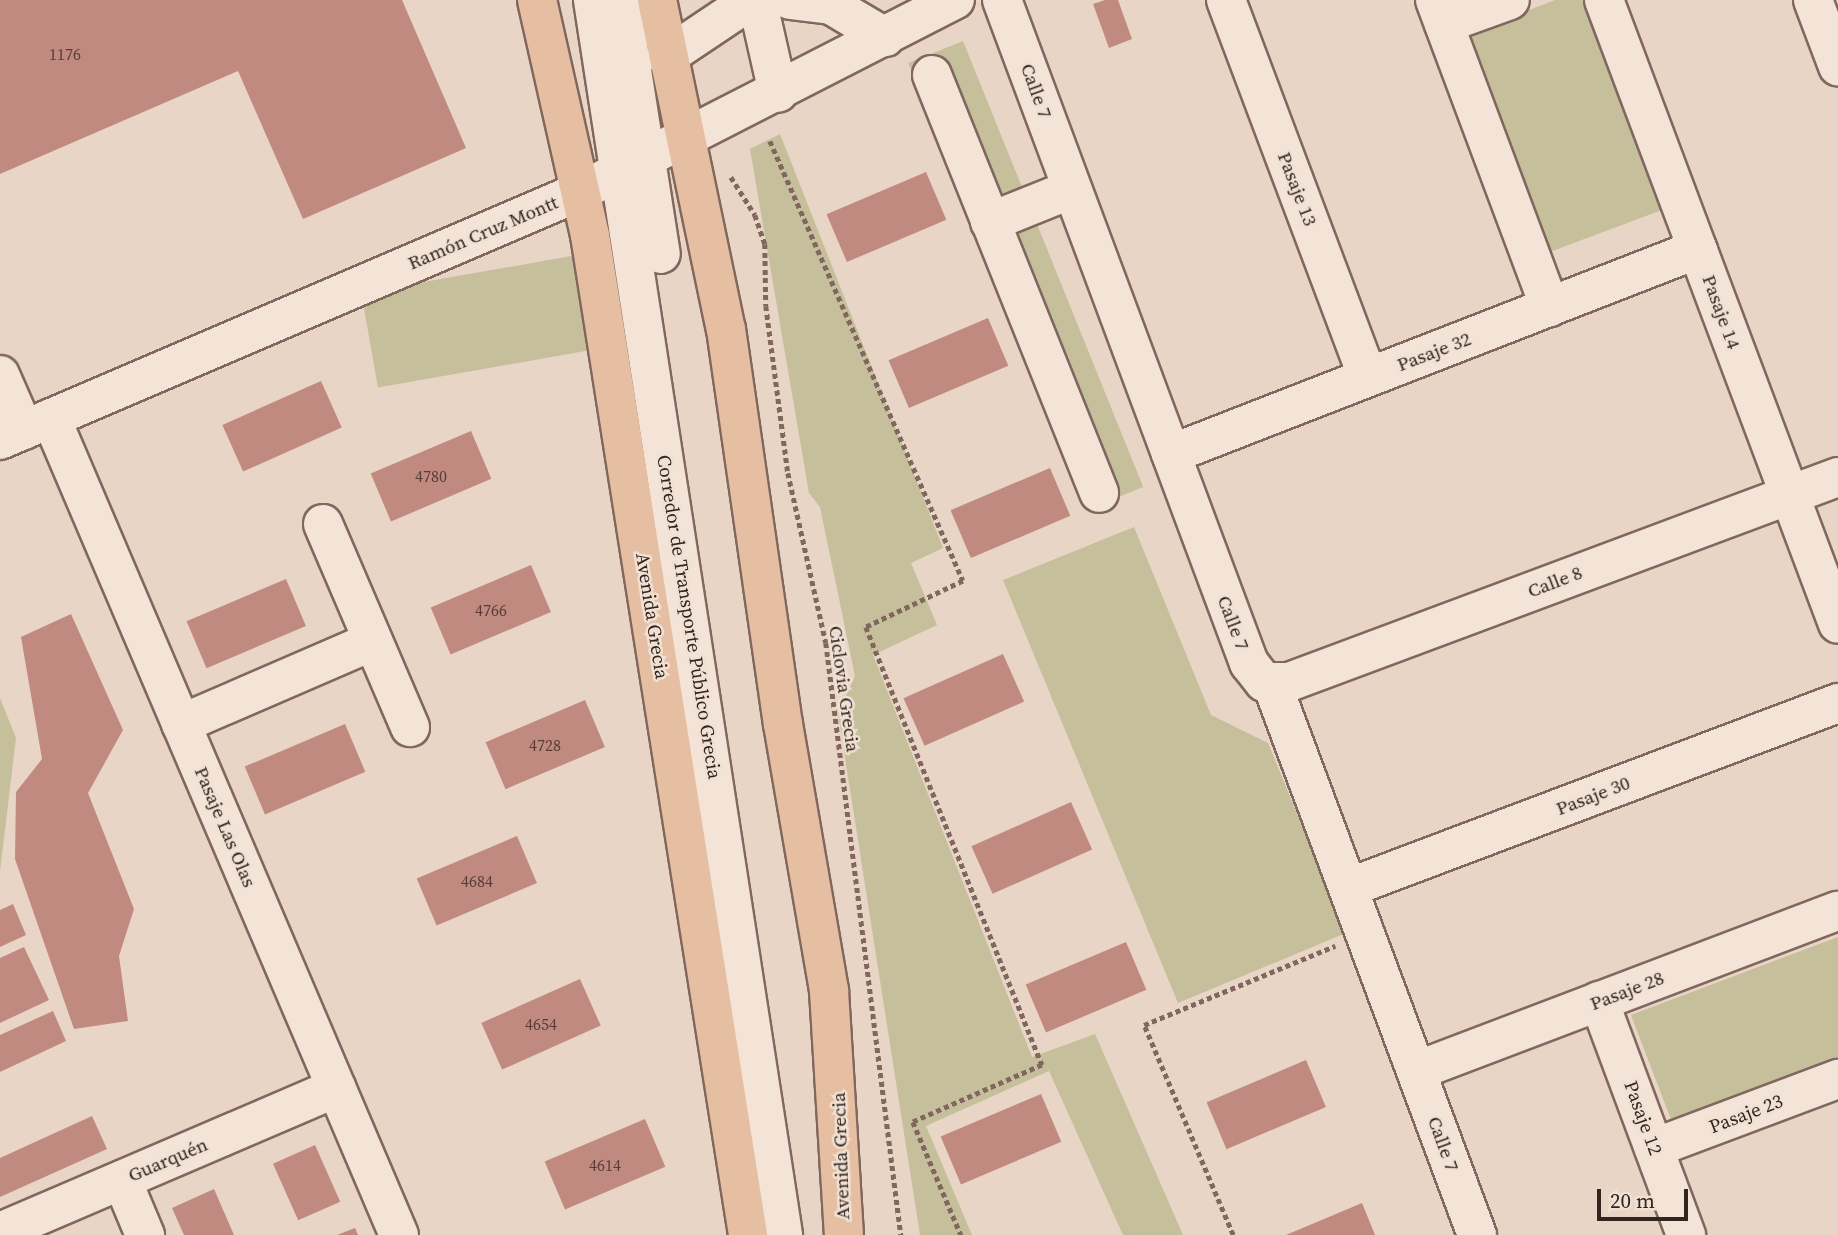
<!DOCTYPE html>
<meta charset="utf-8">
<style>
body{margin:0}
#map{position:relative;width:1838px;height:1235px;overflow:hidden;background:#e8d5c5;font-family:"Source Serif 4",serif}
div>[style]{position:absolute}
.green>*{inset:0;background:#c5bf9b;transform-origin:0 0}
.building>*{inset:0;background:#c18a80;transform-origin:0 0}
.path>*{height:4.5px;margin-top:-2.25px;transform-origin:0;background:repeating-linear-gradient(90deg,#81675e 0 5px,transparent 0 8.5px)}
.roads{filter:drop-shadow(2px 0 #81675e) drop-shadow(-2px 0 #81675e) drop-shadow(0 2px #81675e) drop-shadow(0 -2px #81675e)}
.minor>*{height:38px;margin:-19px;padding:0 19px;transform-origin:19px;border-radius:19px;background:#f4e4d7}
.major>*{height:38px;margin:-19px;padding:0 19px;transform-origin:19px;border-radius:19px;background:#e6bfa2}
span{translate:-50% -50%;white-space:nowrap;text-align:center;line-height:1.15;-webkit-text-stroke:5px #f0e1d4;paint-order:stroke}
.number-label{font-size:16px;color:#563e37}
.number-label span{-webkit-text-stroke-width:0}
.street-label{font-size:19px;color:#33241f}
.scale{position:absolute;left:1597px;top:1189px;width:91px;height:32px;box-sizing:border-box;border:4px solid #33241f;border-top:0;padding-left:9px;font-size:21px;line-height:24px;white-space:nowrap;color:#33241f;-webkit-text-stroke:5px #f0e1d4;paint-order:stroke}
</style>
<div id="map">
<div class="green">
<i style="clip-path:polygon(1555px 0,1591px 0,1670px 207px,1547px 253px,1464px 35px)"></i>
<i style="left:963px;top:41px;width:481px;height:59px;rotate:68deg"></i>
<i style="clip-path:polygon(780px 134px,943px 548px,911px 563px,937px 625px,873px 655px,1032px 1057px,1095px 1034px,1183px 1235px,1123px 1235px,1049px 1071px,926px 1126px,972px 1235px,920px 1235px,838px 713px,855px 676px,820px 507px,809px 493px,750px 149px)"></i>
<i style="left:577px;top:255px;width:96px;height:219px;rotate:80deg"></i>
<i style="clip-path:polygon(1134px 527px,1211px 715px,1268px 743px,1346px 933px,1178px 1003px,1003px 580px)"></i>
<i style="clip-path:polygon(0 698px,16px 738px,0 871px)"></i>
<i style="clip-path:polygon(1838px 937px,1838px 1068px,1675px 1130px,1631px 1015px)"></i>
</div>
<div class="building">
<i style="clip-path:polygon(0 0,402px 0,466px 148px,303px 219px,238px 71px,0 174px)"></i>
<i style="clip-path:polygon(1105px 0,1118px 0,1132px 39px,1109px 48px,1093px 4px)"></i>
<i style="left:926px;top:172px;width:52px;height:108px;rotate:67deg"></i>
<i style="left:988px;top:318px;width:52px;height:108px;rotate:67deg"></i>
<i style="left:321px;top:381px;width:51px;height:108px;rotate:66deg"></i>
<i style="left:471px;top:431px;width:52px;height:109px;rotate:67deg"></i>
<i style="left:1050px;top:468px;width:52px;height:108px;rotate:67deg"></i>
<i style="left:531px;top:565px;width:51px;height:109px;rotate:67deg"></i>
<i style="left:286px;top:579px;width:51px;height:108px;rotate:67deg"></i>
<i style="clip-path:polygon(71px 614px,123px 730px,88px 793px,134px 909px,119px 956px,128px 1021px,74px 1029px,15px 859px,16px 792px,42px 759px,21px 637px)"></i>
<i style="left:1003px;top:654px;width:52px;height:109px;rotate:66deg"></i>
<i style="left:585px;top:700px;width:51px;height:108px;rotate:67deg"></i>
<i style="left:345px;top:724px;width:52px;height:109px;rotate:67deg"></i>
<i style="left:1071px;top:802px;width:52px;height:109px;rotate:66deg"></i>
<i style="left:517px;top:836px;width:51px;height:109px;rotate:67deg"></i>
<i style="clip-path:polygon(13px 904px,26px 935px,0 947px,0 910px)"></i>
<i style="left:1126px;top:942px;width:52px;height:109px;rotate:67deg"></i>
<i style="clip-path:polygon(24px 947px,49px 1000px,0 1023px,0 958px)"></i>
<i style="left:580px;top:979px;width:51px;height:108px;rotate:66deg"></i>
<i style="clip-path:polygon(53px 1011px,66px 1041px,0 1072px,0 1035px)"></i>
<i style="left:1306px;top:1060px;width:51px;height:108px;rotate:67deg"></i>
<i style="left:1041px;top:1094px;width:52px;height:109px;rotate:67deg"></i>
<i style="clip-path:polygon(92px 1116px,107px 1149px,0 1197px,0 1158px)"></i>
<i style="left:645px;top:1119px;width:52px;height:109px;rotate:67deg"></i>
<i style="left:315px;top:1145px;width:62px;height:46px;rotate:66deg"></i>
<i style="clip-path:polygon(214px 1189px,234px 1235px,184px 1235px,172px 1208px)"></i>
<i style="clip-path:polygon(1362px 1203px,1375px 1235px,1286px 1235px)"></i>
<i style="clip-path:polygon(355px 1228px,358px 1235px,337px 1235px)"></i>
</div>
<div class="path">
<i style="left:770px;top:141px;width:480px;rotate:66.3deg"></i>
<i style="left:963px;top:581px;width:107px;rotate:154.6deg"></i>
<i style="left:866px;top:627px;width:472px;rotate:68.1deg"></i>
<i style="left:1042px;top:1065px;width:141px;rotate:156.2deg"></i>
<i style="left:913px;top:1122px;width:123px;rotate:67deg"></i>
<i style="left:731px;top:177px;width:45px;rotate:57.7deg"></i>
<i style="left:755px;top:215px;width:31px;rotate:71deg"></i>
<i style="left:765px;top:244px;width:62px;rotate:89.1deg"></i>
<i style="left:766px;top:306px;width:168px;rotate:82.5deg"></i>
<i style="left:788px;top:473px;width:174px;rotate:77.4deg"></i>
<i style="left:826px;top:643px;width:597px;rotate:82.78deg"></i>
<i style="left:1233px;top:1235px;width:228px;rotate:-113deg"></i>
<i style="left:1144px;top:1025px;width:207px;rotate:-22.5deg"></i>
</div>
<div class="roads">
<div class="minor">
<i style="left:593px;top:0;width:1250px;rotate:81.25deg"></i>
<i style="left:621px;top:0;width:257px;rotate:81.1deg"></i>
<i style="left:790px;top:0;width:41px;rotate:7deg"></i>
<i style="left:831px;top:5px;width:63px;rotate:30.7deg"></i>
<i style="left:1002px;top:0;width:708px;rotate:69.57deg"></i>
<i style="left:1249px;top:663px;width:24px;rotate:52deg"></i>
<i style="left:1264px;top:682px;width:25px"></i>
<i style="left:1289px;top:682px;width:586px;rotate:-20.48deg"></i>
<i style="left:1226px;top:0;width:403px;rotate:69.4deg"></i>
<i style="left:1435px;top:0;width:328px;rotate:69.5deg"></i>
<i style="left:1604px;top:0;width:666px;rotate:69.44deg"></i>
<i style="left:1813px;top:0;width:71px;rotate:69.3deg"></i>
<i style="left:758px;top:4px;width:91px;rotate:77.3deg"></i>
<i style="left:1444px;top:24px;width:70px;rotate:-20deg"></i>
<i style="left:666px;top:57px;width:102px;rotate:-33.8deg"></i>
<i style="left:932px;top:75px;width:450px;rotate:68.2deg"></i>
<i style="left:990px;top:222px;width:88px;rotate:-21.9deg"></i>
<i style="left:0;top:375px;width:60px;rotate:66.4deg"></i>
<i style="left:51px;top:418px;width:888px;rotate:66.93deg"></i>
<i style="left:0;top:440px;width:632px;rotate:-23.2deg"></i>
<i style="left:581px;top:191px;width:420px;rotate:-27.1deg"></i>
<i style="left:1171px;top:454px;width:565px;rotate:-21.26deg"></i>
<i style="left:323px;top:524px;width:221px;rotate:66.8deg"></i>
<i style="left:1272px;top:684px;width:588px;rotate:69.59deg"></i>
<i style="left:181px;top:724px;width:209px;rotate:-23.4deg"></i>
<i style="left:1348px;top:888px;width:524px;rotate:-20.68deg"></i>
<i style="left:1599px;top:1001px;width:250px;rotate:69.6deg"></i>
<i style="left:1416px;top:1071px;width:451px;rotate:-20.8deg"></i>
<i style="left:1654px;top:1148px;width:197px;rotate:-20.6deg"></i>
<i style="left:122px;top:1180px;width:60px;rotate:67.3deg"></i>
<i style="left:0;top:1232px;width:366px;rotate:-23.2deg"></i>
</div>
<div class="major">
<i style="left:537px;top:0;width:241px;rotate:77.3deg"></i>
<i style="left:590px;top:235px;width:1012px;rotate:81.02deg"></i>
<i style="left:657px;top:0;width:336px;rotate:78.2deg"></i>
<i style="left:726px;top:329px;width:399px;rotate:81.8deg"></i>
<i style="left:783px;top:724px;width:271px;rotate:80.2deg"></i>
<i style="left:829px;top:991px;width:244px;rotate:86.5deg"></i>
</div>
</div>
<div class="number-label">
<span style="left:65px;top:54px">1176</span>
<span style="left:431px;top:476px">4780</span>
<span style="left:491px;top:610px">4766</span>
<span style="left:545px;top:745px">4728</span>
<span style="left:477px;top:881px">4684</span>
<span style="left:541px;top:1024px">4654</span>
<span style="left:605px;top:1165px">4614</span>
</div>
<div class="street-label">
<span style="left:1036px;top:91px;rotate:70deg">Calle 7</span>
<span style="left:1297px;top:189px;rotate:69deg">Pasaje 13</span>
<span style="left:483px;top:233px;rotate:-23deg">Ramón Cruz Montt</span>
<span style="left:1721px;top:312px;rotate:70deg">Pasaje 14</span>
<span style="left:1434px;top:352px;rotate:-21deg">Pasaje 32</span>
<span style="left:1555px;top:582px;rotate:-21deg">Calle 8</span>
<span style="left:652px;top:616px;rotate:81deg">Avenida Grecia</span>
<span style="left:689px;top:617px;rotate:81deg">Corredor de Transporte Público Grecia</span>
<span style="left:1233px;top:623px;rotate:69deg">Calle 7</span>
<span style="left:844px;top:689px;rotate:82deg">Ciclovia Grecia</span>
<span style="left:1593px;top:796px;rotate:-21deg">Pasaje 30</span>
<span style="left:225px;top:827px;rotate:67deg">Pasaje Las Olas</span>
<span style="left:1627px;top:991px;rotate:-21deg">Pasaje 28</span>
<span style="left:1746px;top:1114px;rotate:-21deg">Pasaje 23</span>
<span style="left:1643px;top:1118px;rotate:70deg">Pasaje 12</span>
<span style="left:1443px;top:1144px;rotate:70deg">Calle 7</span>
<span style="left:841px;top:1156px;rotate:-92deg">Avenida Grecia</span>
<span style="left:168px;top:1160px;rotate:-23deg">Guarquén</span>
</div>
<div class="scale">20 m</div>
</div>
